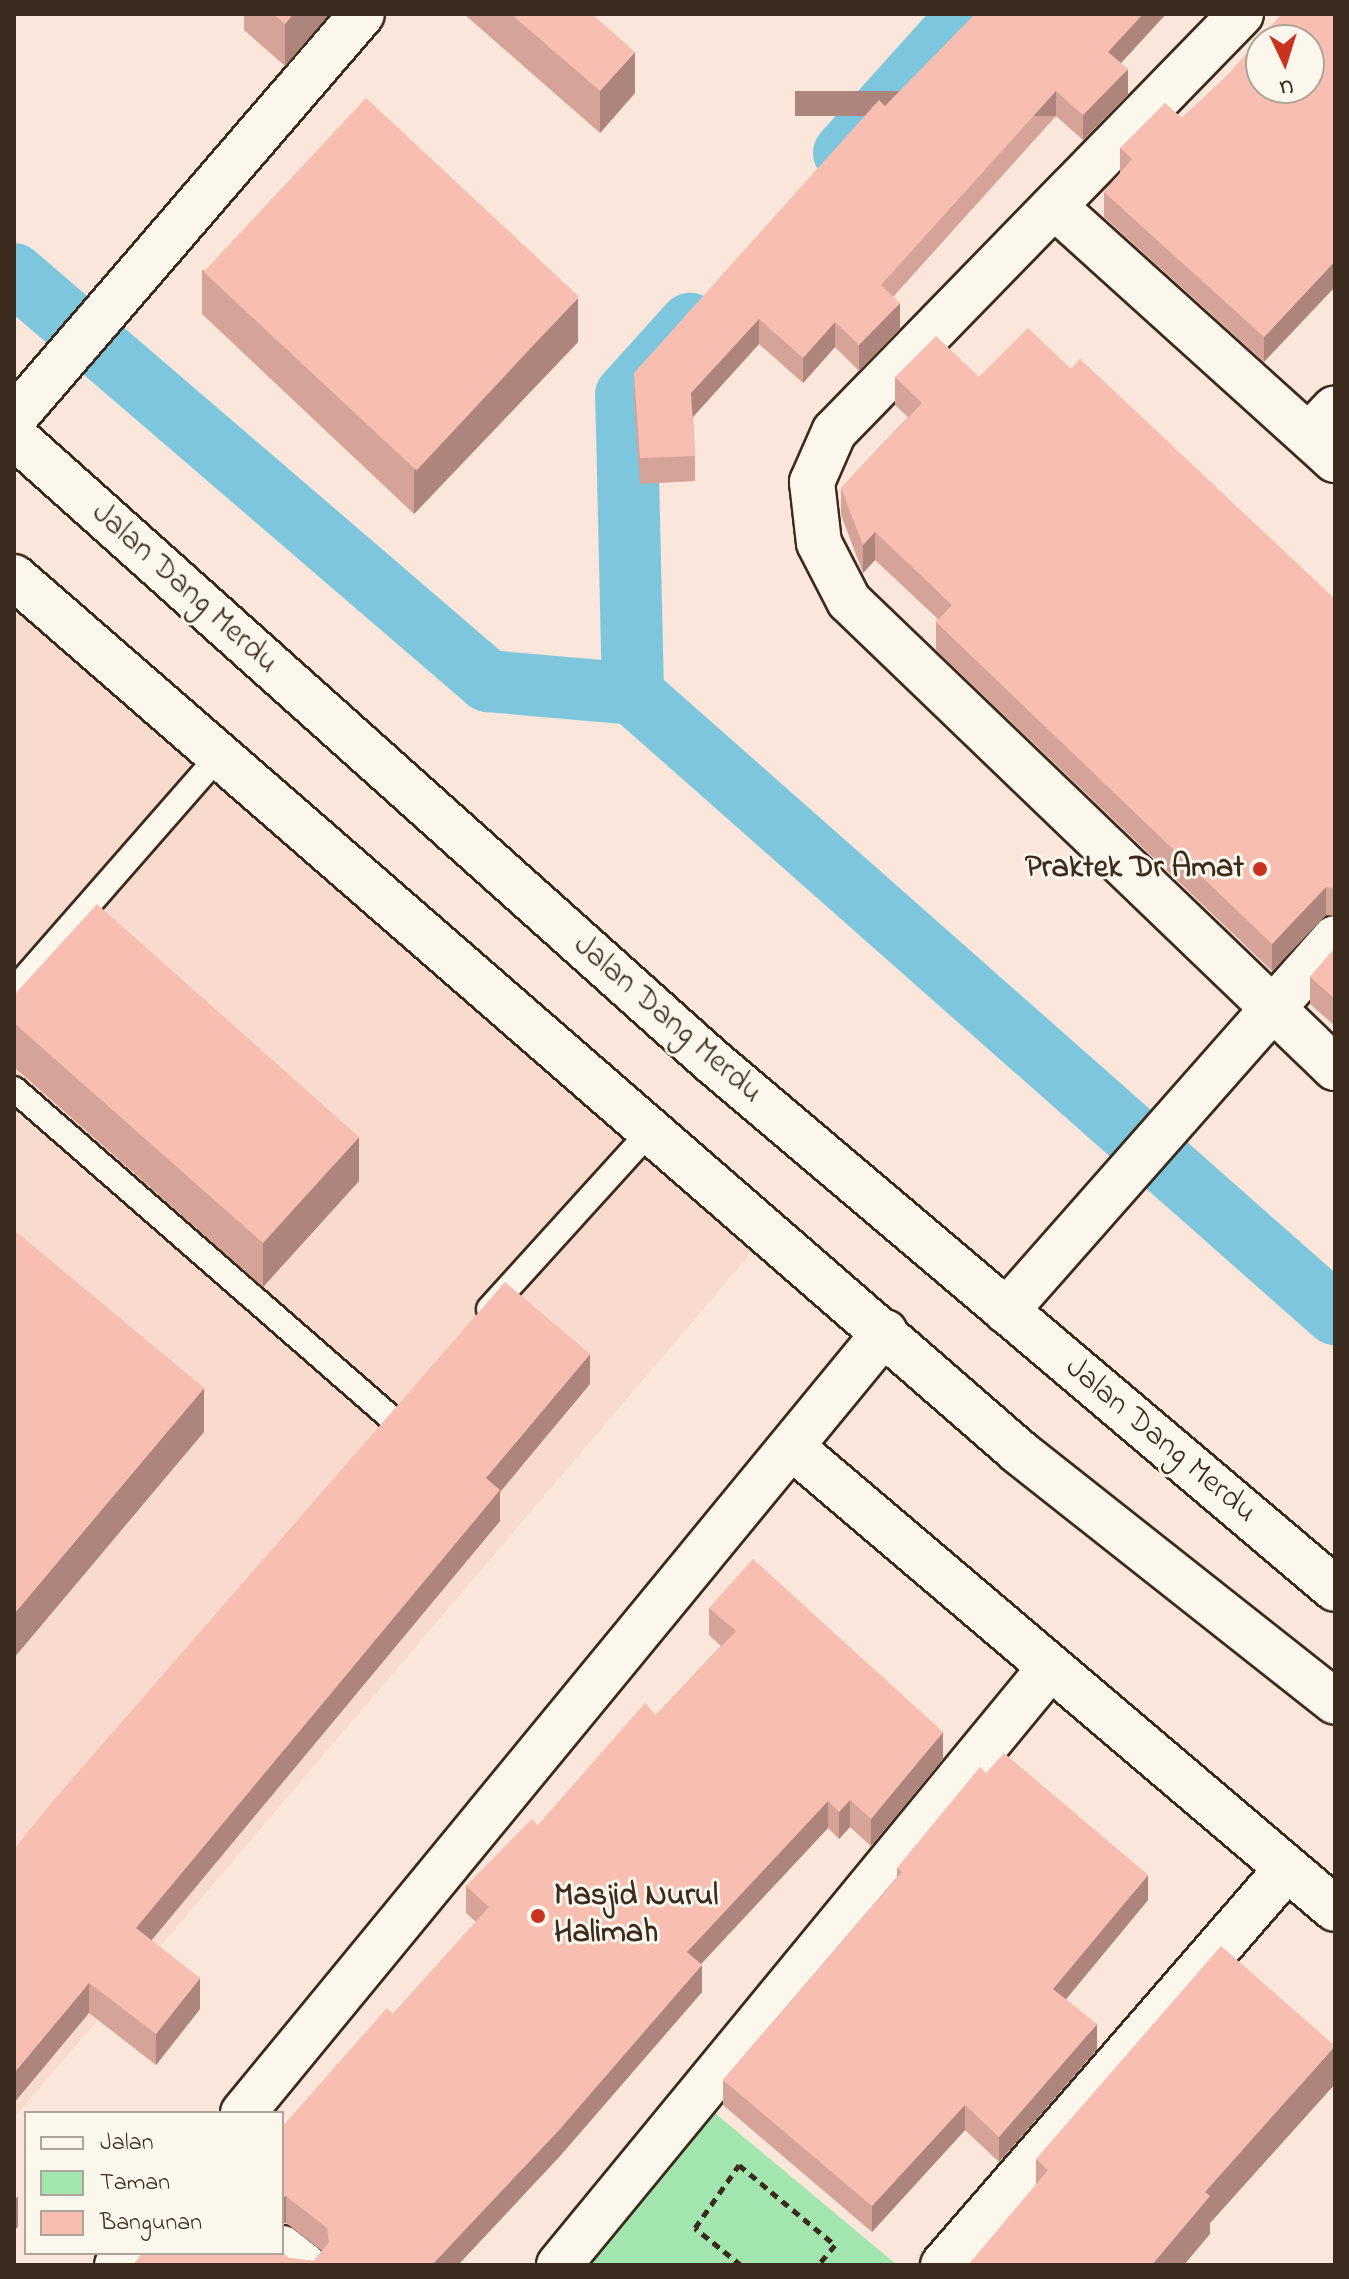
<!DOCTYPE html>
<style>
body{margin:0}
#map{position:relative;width:1349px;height:2279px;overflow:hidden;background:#fae6da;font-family:"Indie Flower",sans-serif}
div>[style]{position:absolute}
.built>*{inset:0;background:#f9dace}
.green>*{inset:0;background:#a2e5af}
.canal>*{height:62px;margin:-31px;padding:0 31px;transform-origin:31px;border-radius:31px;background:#7dc6dd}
.path>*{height:5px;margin-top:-2.5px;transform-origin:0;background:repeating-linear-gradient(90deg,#3b2a1e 0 8px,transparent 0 14px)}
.roads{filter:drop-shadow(2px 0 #3b2a1e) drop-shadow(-2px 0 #3b2a1e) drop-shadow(0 2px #3b2a1e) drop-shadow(0 -2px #3b2a1e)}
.service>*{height:24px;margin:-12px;padding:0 12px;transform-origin:12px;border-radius:12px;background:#fbf7ec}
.minor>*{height:44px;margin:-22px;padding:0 22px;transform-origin:22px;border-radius:22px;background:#fbf7ec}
.secondary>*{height:44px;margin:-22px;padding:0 22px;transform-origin:22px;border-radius:22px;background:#fbf7ec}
.wall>*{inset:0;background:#d5a398}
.shaded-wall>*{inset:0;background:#ae857c;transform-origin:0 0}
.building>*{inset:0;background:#f8beb1;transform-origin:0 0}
.dots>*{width:22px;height:22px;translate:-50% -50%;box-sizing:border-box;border:4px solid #fbf7ec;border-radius:50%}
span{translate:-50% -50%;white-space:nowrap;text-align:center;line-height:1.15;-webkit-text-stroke:6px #fbf7ec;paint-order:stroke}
.street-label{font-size:32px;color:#3b2a1e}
.poi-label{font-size:32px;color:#3b2a1e;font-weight:700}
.right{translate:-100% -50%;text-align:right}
.left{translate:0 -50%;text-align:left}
.frame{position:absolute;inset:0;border:16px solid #3b2a1e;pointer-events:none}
.legend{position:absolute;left:24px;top:2111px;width:260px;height:144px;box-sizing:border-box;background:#fbf7ec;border:2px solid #aea59a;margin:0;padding:10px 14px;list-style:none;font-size:24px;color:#3b2a1e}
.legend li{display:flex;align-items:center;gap:16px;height:40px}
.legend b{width:40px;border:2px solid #aea59a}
.north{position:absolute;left:1245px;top:24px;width:80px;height:80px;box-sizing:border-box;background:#fbf7ec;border:2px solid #aea59a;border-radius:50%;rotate:176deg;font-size:22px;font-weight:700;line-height:32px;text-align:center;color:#3b2a1e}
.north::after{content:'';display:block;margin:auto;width:28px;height:36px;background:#c8321e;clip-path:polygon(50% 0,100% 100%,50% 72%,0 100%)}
</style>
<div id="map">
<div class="built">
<i style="clip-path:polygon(14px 561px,752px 1252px,14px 2118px)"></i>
</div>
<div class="green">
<i style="clip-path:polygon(697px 2098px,897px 2265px,559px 2265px)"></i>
</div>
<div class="canal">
<i style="left:844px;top:153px;width:187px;rotate:-48deg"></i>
<i style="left:14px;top:274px;width:625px;rotate:40.65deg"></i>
<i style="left:488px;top:681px;width:146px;rotate:5.1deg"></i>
<i style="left:633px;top:694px;width:937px;rotate:41.45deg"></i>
<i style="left:633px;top:694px;width:299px;rotate:-91.3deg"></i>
<i style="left:626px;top:395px;width:96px;rotate:-48deg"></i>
</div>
<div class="path">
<i style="left:741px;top:2265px;width:59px;rotate:-141.2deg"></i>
<i style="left:695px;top:2228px;width:77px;rotate:-55.1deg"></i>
<i style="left:739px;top:2165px;width:125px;rotate:39.8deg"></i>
<i style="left:835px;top:2245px;width:26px;rotate:130deg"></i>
</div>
<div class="roads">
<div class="service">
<i style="left:14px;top:990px;width:311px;rotate:-48.8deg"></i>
<i style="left:14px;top:1089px;width:499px;rotate:41.1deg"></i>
<i style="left:489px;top:1309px;width:244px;rotate:-47.8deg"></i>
</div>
<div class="minor">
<i style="left:1241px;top:14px;width:583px;rotate:134.24deg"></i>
<i style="left:834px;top:432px;width:55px;rotate:113.7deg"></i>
<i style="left:812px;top:482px;width:61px;rotate:83.5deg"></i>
<i style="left:819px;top:543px;width:65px;rotate:62.7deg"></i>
<i style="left:849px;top:601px;width:674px;rotate:43.86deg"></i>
<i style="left:1056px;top:208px;width:376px;rotate:42.1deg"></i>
<i style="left:14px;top:418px;width:533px;rotate:-49.26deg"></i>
<i style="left:1309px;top:435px;width:37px;rotate:-46deg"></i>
<i style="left:1006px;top:1311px;width:497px;rotate:-48.6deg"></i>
<i style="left:794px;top:1449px;width:710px;rotate:40.37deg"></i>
<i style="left:243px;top:2113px;width:1011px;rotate:-50.58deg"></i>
<i style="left:282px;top:2248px;width:28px;rotate:38deg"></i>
<i style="left:117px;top:2265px;width:16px;rotate:-50deg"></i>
<i style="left:559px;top:2265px;width:770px;rotate:-50.58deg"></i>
<i style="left:943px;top:2265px;width:522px;rotate:-49.04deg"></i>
</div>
<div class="secondary">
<i style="left:14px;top:436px;width:938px;rotate:41.85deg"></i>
<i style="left:713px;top:1062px;width:815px;rotate:40.27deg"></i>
<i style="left:14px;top:577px;width:1333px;rotate:41.04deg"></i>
<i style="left:1019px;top:1452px;width:403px;rotate:38.3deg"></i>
</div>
</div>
<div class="wall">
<i style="clip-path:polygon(244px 14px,329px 14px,285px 66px,244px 30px)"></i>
<i style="clip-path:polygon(464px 14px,592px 14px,635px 93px,600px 133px)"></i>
<i style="clip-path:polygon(975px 14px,1166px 14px,1121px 63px,1128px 95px,1083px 140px,1056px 116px,893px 297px,900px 329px,859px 371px,835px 347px,803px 383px,759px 344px,693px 417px,695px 456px,695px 481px,640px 484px,634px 399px,634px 373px,885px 106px)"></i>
<i style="clip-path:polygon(1282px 14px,1264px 362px,1104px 217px,1104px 192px,1120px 173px,1120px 148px,1182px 118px,1226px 77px)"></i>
<i style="clip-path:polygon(202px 270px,578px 342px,414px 514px,202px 314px)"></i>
<i style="clip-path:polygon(1071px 369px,1335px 599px,1335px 916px,1326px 915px,1272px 971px,936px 650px,936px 622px,938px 619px,875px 560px,863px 573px,841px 515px,841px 488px,908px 417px,895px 405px,895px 377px,979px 377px)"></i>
<i style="clip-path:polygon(1335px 948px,1335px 1026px,1310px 1004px,1310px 977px)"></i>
<i style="clip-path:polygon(14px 995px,359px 1181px,263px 1287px,14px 1067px)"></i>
<i style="clip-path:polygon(590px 1384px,500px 1492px,500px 1521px,151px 1940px,200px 2009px,156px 2065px,89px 2013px,14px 1849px)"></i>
<i style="clip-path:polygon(709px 1608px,943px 1759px,871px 1846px,850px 1827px,839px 1839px,828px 1828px,701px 1964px,702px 1992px,560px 2156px,458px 2265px,133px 2265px,289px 2258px,314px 2261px,322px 2251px,286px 2223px,282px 2127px,393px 2014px,476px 1922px,466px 1913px,466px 1886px,538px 1825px,656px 1715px,721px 1646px,709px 1635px)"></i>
<i style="clip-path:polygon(986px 1773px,1148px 1900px,1066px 1999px,1097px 2049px,999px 2162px,965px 2130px,872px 2232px,723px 2105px,723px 2080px,897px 1877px,897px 1868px)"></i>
<i style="clip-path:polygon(1335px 2084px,1210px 2223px,1210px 2234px,1036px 2184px,1036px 2159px)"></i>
</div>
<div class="shaded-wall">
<i style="clip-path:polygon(293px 14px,329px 14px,285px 66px,285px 24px)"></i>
<i style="clip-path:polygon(1143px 14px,1166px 14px,1108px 77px,1108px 52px)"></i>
<i style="clip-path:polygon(635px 52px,635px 93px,600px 133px,600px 91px)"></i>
<i style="clip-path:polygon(1128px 69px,1128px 95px,1083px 140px,1083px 115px)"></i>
<i style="left:1056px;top:91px;width:25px;height:261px;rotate:90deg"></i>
<i style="clip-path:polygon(1335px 261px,1335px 287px,1264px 362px,1264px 337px)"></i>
<i style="clip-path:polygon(578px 298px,578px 342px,414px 514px,414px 470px)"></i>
<i style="clip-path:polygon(900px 303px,900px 329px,859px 371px,859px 345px)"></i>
<i style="clip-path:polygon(759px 319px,759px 344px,691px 419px,691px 393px)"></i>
<i style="clip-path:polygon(835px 322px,835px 347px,803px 383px,803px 358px)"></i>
<i style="clip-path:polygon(875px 532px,875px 560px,863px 573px,863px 545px)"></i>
<i style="clip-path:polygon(1326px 887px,1326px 915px,1272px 971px,1272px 944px)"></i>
<i style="clip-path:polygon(359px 1137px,359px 1181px,263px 1287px,263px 1243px)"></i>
<i style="clip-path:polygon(590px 1354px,590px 1384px,500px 1492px,500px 1521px,136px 1959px,136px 1928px,486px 1478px)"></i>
<i style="clip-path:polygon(204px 1388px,204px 1432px,14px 1658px,14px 1614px)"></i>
<i style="clip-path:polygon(943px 1732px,943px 1759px,871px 1846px,871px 1819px)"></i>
<i style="clip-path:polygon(850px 1800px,850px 1827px,839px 1839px,839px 1812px)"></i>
<i style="clip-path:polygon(828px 1801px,828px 1828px,687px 1979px,687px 1952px)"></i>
<i style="clip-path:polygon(1148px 1875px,1148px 1900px,1053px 2015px,1053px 1989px)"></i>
<i style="clip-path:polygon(702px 1965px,702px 1992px,560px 2156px,458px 2265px,432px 2265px)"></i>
<i style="clip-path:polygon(200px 1978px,200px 2009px,156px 2065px,156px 2034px)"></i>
<i style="clip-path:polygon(89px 1983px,89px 2013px,14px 2103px,14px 2073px)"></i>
<i style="clip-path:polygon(1097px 2024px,1097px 2049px,999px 2162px,999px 2137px)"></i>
<i style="clip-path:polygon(1335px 2046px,1335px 2084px,1210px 2223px,1210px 2234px,1184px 2265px,1152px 2265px,1205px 2192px)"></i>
<i style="clip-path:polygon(965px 2105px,965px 2130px,872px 2232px,872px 2206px)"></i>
<i style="clip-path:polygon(18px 2196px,18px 2227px,14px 2231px,14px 2201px)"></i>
<i style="left:286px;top:2196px;width:27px;height:4px;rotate:90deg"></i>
</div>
<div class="building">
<i style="clip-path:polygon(273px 14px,293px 14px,285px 24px)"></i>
<i style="clip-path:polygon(511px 14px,592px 14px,635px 52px,600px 91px)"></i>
<i style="clip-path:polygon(975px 14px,1143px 14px,1108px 52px,1128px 69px,1083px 115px,1056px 91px,881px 285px,900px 303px,859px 345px,835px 322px,803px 358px,759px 319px,691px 393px,695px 456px,640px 458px,634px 373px,879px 100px,885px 106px)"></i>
<i style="clip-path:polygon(evenodd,1282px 14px,1335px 14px,1335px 261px,1264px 337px,1104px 192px,1132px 159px,1120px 148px,1165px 103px,1182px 118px,1226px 77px,1282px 14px,1261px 40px,1309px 40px,1309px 88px,1261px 88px,1261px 40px)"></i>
<i style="left:366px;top:98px;width:291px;height:238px;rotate:43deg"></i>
<i style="clip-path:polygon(1028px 328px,1071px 369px,1080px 359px,1335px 599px,1335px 889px,1326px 887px,1272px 944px,936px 622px,952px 605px,875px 532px,863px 545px,841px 488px,922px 403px,895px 377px,936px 336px,979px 377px)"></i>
<i style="clip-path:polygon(97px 904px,359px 1137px,263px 1243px,14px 1023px,14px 995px)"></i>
<i style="clip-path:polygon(1335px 948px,1335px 999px,1310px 977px)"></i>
<i style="clip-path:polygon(14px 1230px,204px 1388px,14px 1614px)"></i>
<i style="clip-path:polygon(505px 1282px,590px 1354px,486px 1478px,500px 1490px,136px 1928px,200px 1978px,156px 2034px,89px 1983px,14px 2073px,14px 1849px,52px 1802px)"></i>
<i style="clip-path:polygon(753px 1559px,943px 1732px,871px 1819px,850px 1800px,839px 1812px,828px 1801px,687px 1952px,702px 1965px,560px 2129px,432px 2265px,133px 2265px,142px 2253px,282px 2253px,282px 2252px,289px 2258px,314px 2261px,329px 2242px,327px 2228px,286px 2196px,282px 2198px,282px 2127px,387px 2008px,393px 2014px,489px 1907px,466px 1886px,532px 1819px,538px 1825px,645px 1703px,656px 1715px,736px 1631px,709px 1608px)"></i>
<i style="clip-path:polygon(1004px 1753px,1148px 1875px,1053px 1989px,1097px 2024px,999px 2137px,965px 2105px,872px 2206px,723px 2080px,902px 1872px,897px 1868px,980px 1767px,986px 1773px)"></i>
<i style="clip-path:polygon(1221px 1946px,1335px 2046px,1205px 2192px,1210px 2196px,1152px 2265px,968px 2265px,1048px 2170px,1036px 2159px)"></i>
</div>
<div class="dots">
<i style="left:1260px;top:869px;background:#c8321e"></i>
<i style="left:538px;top:1916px;background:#c8321e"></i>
</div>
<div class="street-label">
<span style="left:184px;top:589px;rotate:42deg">Jalan Dang Merdu</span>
<span style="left:667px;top:1020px;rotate:41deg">Jalan Dang Merdu</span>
<span style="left:1160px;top:1441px;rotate:40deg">Jalan Dang Merdu</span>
</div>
<div class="poi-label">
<span class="right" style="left:1244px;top:869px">Praktek Dr Amat</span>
<span class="left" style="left:554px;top:1916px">Masjid Nurul<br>Halimah</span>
</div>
<div class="frame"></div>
<ul class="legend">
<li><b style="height:10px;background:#fbf7ec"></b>Jalan</li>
<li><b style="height:22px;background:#a2e5af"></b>Taman</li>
<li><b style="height:22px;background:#f8beb1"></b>Bangunan</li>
</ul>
<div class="north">U</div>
</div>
